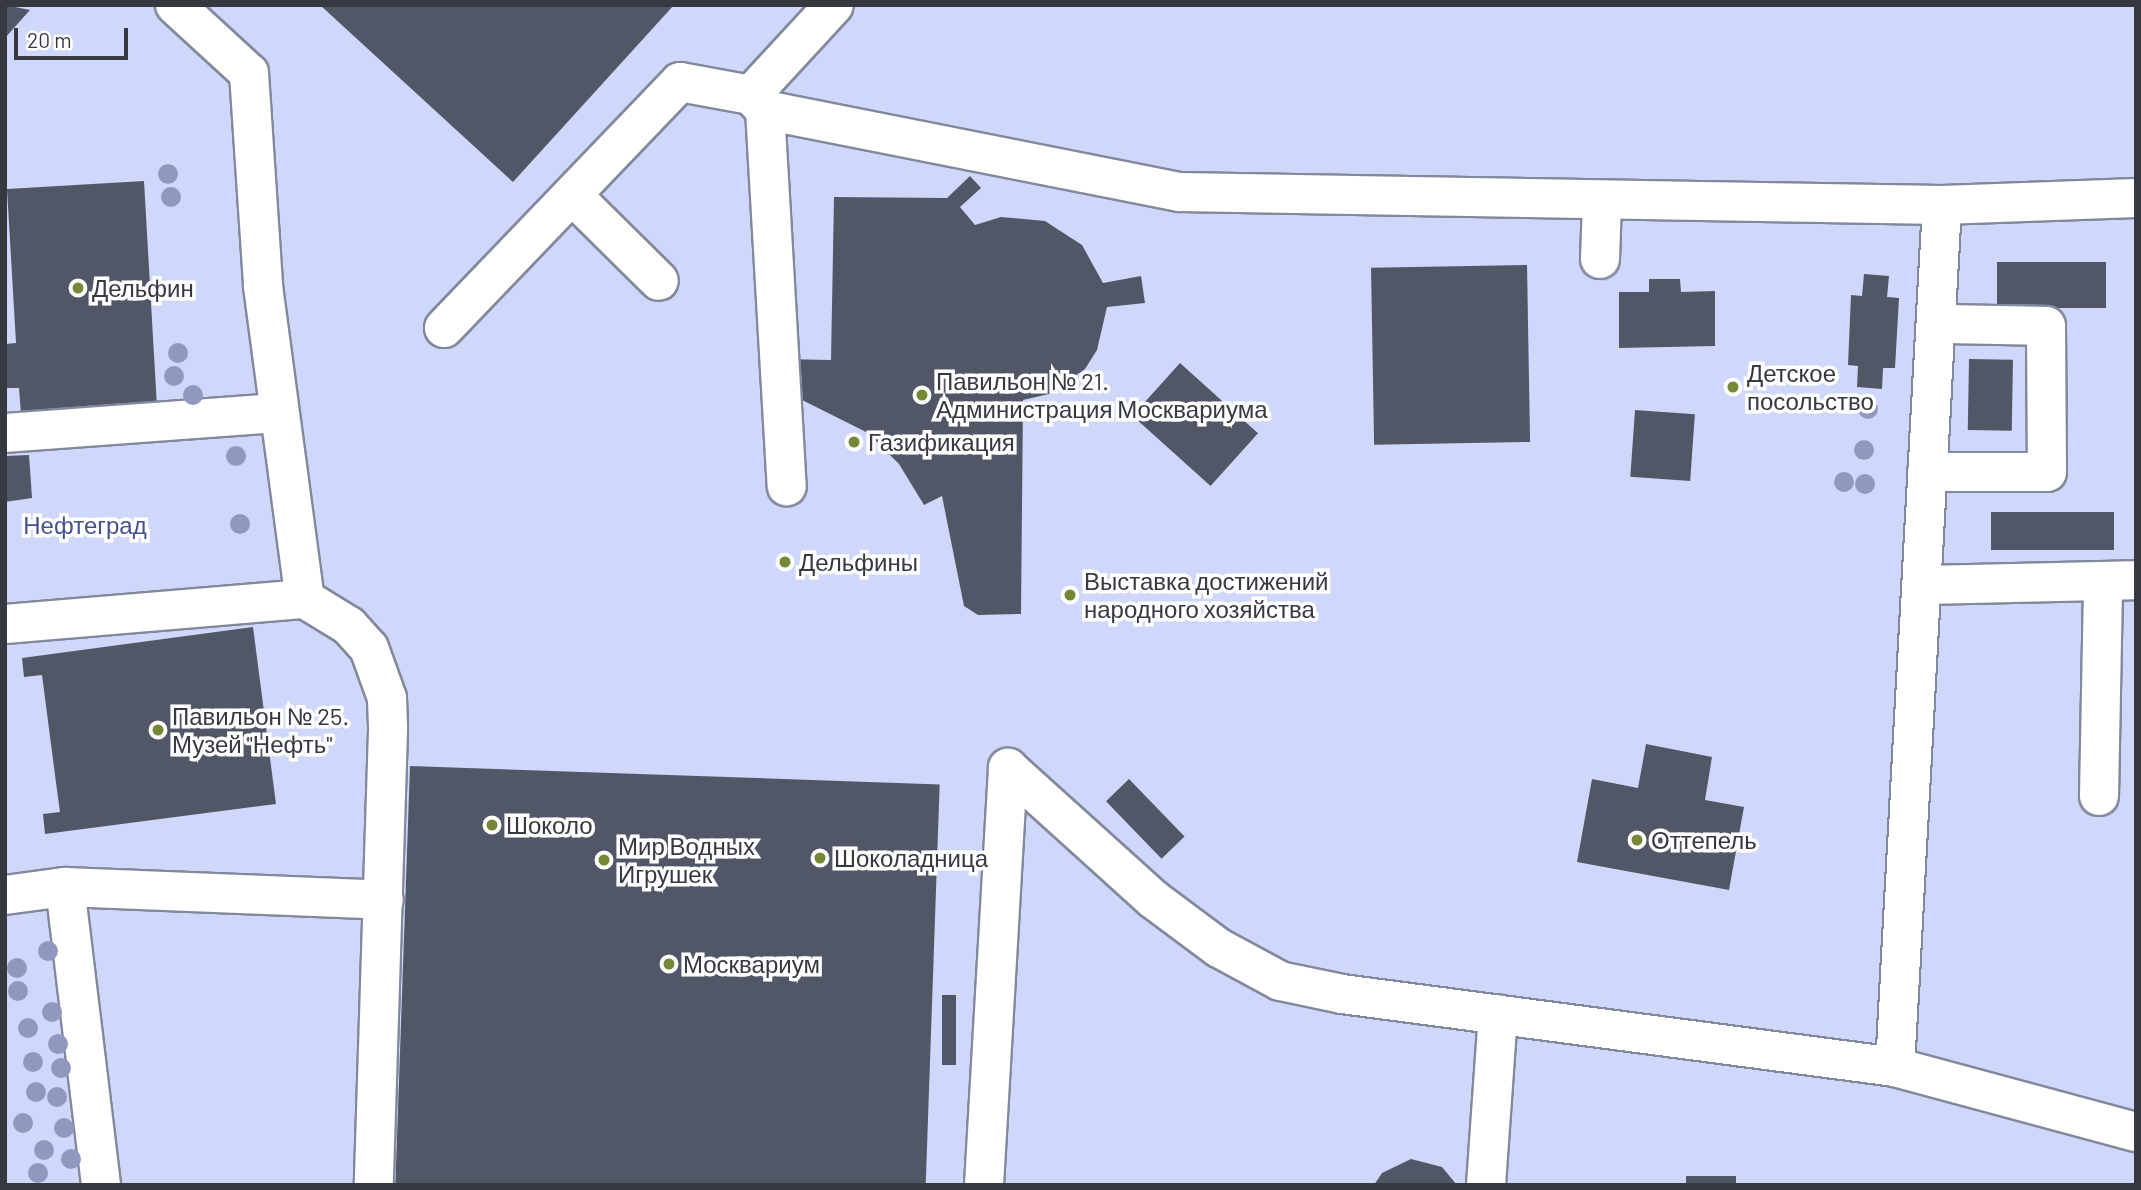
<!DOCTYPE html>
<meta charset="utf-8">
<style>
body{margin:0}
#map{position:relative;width:2141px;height:1190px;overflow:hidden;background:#ebeffb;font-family:Barlow,sans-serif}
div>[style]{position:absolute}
.green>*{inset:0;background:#cfd8fa;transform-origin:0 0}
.building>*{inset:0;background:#525768;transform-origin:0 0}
.roads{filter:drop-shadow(2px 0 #83899c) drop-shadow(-2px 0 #83899c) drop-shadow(0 2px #83899c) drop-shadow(0 -2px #83899c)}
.minor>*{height:38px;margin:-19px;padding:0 19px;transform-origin:19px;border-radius:19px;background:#fff}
.trees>*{width:20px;height:20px;margin:-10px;border-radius:50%;background:#9098bf}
.dots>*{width:19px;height:19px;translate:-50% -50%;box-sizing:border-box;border:4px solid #fff;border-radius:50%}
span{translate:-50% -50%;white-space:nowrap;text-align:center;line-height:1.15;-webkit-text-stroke:7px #fff;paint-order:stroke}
.poi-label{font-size:24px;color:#373941}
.left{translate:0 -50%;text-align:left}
.park-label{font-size:24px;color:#45518e}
.frame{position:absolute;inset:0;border:7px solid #373941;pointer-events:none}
.scale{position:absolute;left:14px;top:28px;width:114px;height:32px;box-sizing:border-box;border:4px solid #373941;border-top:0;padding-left:9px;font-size:21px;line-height:24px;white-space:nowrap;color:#373941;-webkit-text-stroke:5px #fff;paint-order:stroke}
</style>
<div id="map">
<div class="green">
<i style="left:5px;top:5px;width:2131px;height:1180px"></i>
</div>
<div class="building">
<i style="clip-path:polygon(5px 5px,30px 10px,5px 38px)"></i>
<i style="clip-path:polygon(320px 5px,674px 5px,513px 182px)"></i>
<i style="clip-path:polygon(970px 176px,981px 188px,960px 207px,975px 225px,1001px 217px,1045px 221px,1082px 245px,1103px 283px,1141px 276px,1145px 303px,1107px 307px,1097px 350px,1085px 369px,1049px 394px,1023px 400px,1021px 614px,978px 615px,964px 606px,942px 496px,924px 505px,899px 464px,868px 433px,782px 390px,782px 359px,831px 360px,834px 197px,947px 198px)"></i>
<i style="clip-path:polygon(144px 181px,157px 407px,21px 414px,19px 388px,7px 388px,5px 344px,16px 343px,7px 189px)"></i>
<i style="left:2106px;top:262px;width:46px;height:109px;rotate:90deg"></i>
<i style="left:1527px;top:265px;width:177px;height:156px;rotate:89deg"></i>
<i style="clip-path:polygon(1864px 274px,1889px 276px,1887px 297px,1899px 298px,1895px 368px,1883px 368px,1882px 389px,1857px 387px,1858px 366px,1848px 365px,1851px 295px,1862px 296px)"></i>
<i style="clip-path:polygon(1649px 279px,1680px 279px,1681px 292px,1715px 291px,1715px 346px,1619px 348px,1619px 292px,1649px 292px)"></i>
<i style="left:1969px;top:359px;width:44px;height:71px;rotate:1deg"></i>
<i style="left:1180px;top:363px;width:105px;height:71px;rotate:42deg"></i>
<i style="left:1635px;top:410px;width:60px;height:67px;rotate:4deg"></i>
<i style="clip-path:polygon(29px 455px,32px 498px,5px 502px,5px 456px)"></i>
<i style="left:2114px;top:512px;width:38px;height:123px;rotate:90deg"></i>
<i style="clip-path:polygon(253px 627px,276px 804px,45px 834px,43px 814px,60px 812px,55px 775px,42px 675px,24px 677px,22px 658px)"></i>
<i style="clip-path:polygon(1646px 744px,1712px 757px,1705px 800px,1744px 807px,1729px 890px,1577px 862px,1592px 779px,1638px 788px)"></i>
<i style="left:410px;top:766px;width:530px;height:419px;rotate:2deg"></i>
<i style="left:1129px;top:779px;width:80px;height:32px;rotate:46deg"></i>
<i style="left:942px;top:995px;width:14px;height:70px"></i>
<i style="clip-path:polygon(1411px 1159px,1442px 1167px,1457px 1185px,1374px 1185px,1382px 1173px)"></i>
<i style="left:1686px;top:1176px;width:50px;height:9px"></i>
</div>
<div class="roads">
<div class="minor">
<i style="left:175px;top:5px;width:100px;rotate:42.6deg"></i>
<i style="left:249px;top:73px;width:213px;rotate:86.2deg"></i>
<i style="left:263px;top:286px;width:316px;rotate:82.4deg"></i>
<i style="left:751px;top:95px;width:21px;rotate:47deg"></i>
<i style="left:765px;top:110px;width:423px;rotate:11.2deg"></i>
<i style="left:1180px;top:192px;width:762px;rotate:0.98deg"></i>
<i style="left:1942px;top:205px;width:194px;rotate:-2.1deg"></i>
<i style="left:765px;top:110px;width:377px;rotate:86.7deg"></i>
<i style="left:572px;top:195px;width:122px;rotate:44.7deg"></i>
<i style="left:1600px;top:259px;width:58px;rotate:-88deg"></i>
<i style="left:444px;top:328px;width:341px;rotate:-46.2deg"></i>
<i style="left:680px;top:82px;width:72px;rotate:10.4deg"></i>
<i style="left:751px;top:95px;width:122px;rotate:-47.3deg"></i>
<i style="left:5px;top:433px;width:274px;rotate:-4.2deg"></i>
<i style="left:1927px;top:472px;width:120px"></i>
<i style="left:2047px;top:472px;width:146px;rotate:-90.4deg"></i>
<i style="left:2046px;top:326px;width:109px;rotate:-178.9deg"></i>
<i style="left:1923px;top:585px;width:213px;rotate:-1.3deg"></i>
<i style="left:5px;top:624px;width:301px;rotate:-4.8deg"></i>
<i style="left:305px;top:599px;width:52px;rotate:31.5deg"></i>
<i style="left:349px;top:626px;width:30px;rotate:48deg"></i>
<i style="left:369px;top:648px;width:53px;rotate:70.2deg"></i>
<i style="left:387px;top:698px;width:32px;rotate:88deg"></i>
<i style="left:388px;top:730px;width:455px;rotate:91.8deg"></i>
<i style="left:1008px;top:768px;width:195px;rotate:42.1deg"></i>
<i style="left:1153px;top:899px;width:82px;rotate:36.6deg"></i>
<i style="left:1219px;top:948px;width:69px;rotate:28.4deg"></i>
<i style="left:1280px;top:981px;width:63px;rotate:11.8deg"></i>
<i style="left:1342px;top:994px;width:558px;rotate:7.52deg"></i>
<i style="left:1895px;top:1067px;width:250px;rotate:15.1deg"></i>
<i style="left:2099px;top:796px;width:215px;rotate:-88.9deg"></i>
<i style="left:65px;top:887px;width:319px;rotate:2.3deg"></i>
<i style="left:5px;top:895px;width:61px;rotate:-7.6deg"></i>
<i style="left:65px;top:887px;width:300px;rotate:83.1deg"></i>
<i style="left:1895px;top:1067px;width:863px;rotate:-86.88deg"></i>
<i style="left:984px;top:1185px;width:418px;rotate:-86.7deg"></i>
<i style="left:1486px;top:1185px;width:171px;rotate:-86deg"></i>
</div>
</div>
<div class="trees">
<i style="left:168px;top:174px"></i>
<i style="left:171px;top:197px"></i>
<i style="left:178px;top:353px"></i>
<i style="left:174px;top:376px"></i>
<i style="left:193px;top:395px"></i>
<i style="left:1868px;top:409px"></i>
<i style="left:1864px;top:450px"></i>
<i style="left:236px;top:456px"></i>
<i style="left:1844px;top:482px"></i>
<i style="left:1865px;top:484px"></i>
<i style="left:240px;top:524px"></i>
<i style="left:48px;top:951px"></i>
<i style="left:17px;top:968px"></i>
<i style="left:18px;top:991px"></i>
<i style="left:52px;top:1012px"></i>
<i style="left:28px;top:1028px"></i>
<i style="left:58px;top:1044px"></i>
<i style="left:33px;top:1062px"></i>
<i style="left:61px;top:1068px"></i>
<i style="left:36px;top:1092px"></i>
<i style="left:57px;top:1097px"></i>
<i style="left:23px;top:1123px"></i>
<i style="left:64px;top:1128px"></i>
<i style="left:44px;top:1150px"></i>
<i style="left:71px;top:1159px"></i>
<i style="left:38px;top:1173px"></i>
</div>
<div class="dots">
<i style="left:78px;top:288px;background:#768737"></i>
<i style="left:1733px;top:387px;background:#768737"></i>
<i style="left:922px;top:395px;background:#768737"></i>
<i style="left:854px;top:442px;background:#768737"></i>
<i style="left:785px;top:562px;background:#768737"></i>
<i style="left:1070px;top:595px;background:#768737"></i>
<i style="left:158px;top:730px;background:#768737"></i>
<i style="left:492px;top:825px;background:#768737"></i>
<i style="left:1637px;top:840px;background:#768737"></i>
<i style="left:820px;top:858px;background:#768737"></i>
<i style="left:604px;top:860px;background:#768737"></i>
<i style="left:669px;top:964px;background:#768737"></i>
</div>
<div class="poi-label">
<span class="left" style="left:92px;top:288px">Дельфин</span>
<span class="left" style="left:1747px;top:387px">Детское<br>посольство</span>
<span class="left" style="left:936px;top:395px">Павильон № 21.<br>Администрация Москвариума</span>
<span class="left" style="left:868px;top:442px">Газификация</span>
<span class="left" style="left:799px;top:562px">Дельфины</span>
<span class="left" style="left:1084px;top:595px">Выставка достижений<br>народного хозяйства</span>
<span class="left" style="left:172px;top:730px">Павильон № 25.<br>Музей "Нефть"</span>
<span class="left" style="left:506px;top:825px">Шоколо</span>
<span class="left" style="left:1651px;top:840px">Оттепель</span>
<span class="left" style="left:618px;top:860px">Мир Водных<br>Игрушек</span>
<span class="left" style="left:834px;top:858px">Шоколадница</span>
<span class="left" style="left:683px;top:964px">Москвариум</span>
</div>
<div class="park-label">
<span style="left:85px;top:525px">Нефтеград</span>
</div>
<div class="frame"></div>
<div class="scale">20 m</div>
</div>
